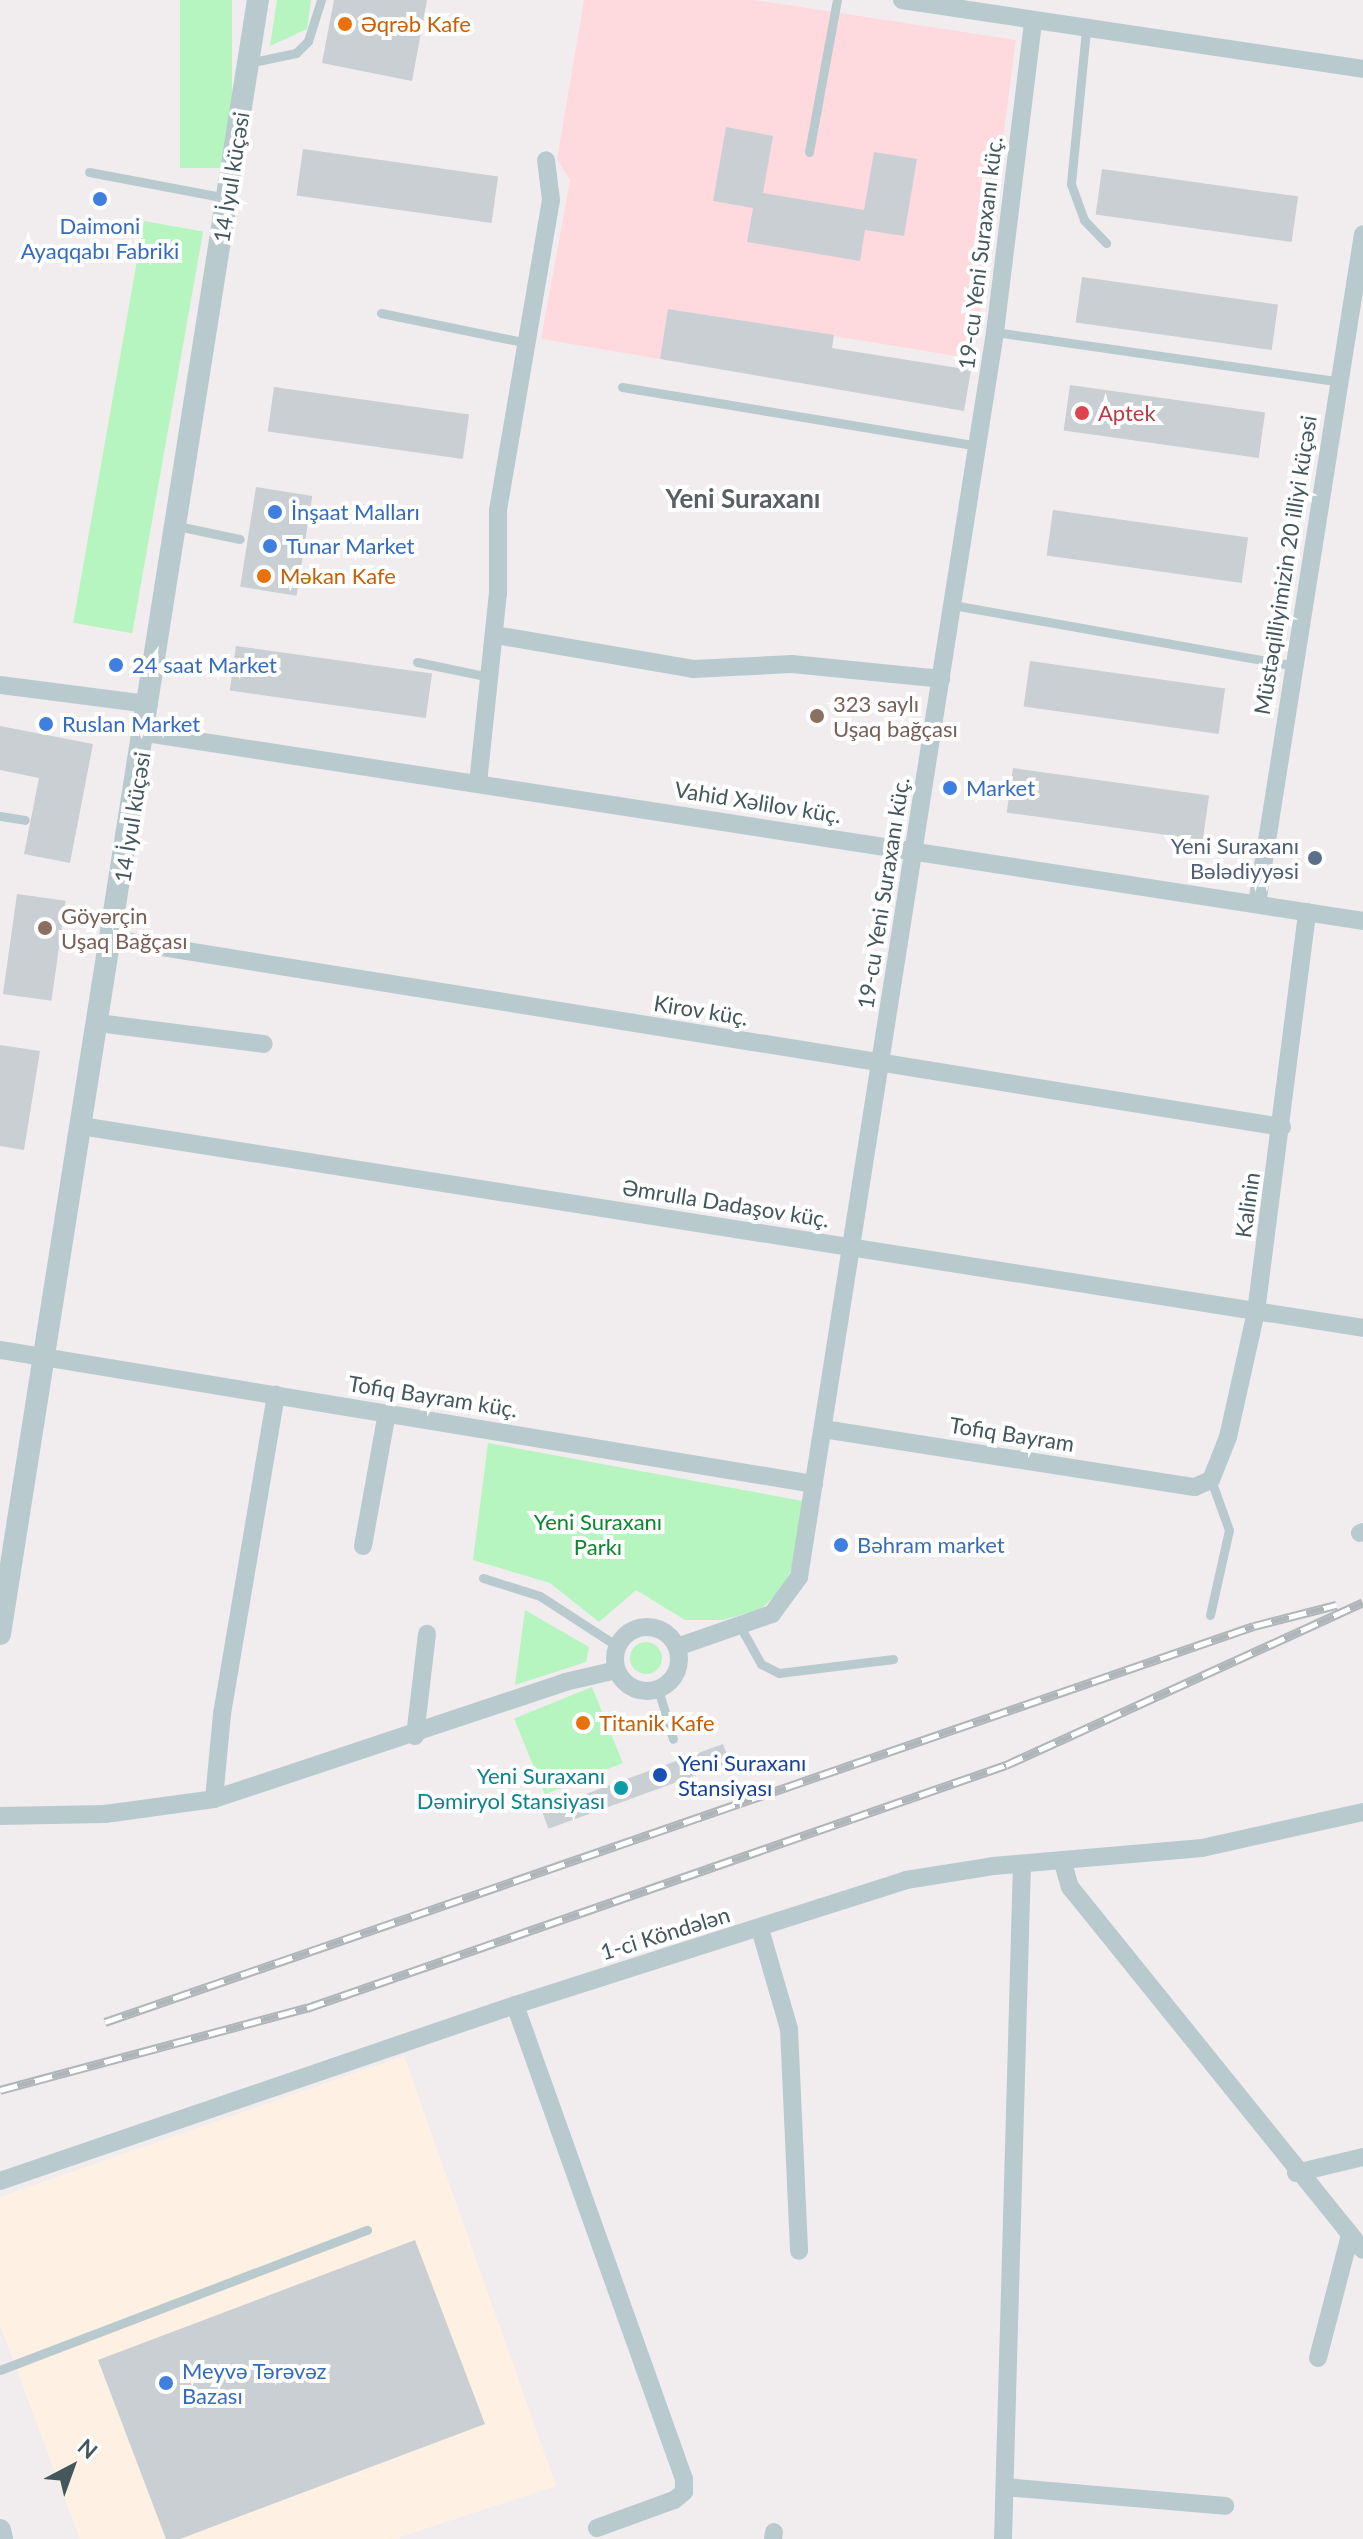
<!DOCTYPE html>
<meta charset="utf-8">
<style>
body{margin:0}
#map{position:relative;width:1363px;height:2539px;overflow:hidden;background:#f1edee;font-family:Lato,sans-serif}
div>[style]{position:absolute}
.commercial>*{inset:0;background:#fef1e4}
.medical>*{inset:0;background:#fedadf}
.green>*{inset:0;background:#b6f4c0;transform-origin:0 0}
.round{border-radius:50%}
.building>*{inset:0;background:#c9cfd3;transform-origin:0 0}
.service>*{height:9px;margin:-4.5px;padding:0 4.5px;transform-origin:4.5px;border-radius:4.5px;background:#b9cacf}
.minor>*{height:18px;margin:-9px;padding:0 9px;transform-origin:9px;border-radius:9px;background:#b9cacf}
.minor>.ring{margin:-9px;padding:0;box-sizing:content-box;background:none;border:18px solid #b9cacf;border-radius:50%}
.tertiary>*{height:22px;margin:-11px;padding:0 11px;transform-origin:11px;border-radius:11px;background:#b9cacf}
.rail>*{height:9px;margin-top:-4.5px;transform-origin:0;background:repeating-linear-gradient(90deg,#fff 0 18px,#afb5b9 0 36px);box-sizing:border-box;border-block:2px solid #afb5b9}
.dots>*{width:22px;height:22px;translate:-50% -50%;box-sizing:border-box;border:4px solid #fff;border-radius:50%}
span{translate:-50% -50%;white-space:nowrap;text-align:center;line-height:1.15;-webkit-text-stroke:8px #fff;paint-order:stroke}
.food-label{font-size:22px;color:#c56008}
.left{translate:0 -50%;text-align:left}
.street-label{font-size:22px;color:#43575d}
.shop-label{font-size:22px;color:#366cbe}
.health-label{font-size:22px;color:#be3a42}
.education-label{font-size:22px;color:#785e54}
.service-label{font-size:22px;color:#4e5e75}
.right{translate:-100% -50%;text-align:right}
.park-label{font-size:22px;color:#0b872f}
.transit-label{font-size:22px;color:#164399}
.culture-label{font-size:22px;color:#0d838f}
.quarter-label{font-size:26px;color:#596064;font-weight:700}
.north{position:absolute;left:32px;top:2427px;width:80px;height:80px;-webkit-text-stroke:6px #fff;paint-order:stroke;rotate:41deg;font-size:22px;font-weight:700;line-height:32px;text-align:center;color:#43575d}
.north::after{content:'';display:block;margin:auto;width:28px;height:36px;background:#43575d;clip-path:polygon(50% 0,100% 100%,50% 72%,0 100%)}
</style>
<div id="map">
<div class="commercial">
<i style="clip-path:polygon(404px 2056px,556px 2486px,394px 2539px,80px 2539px,0 2325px,0 2197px)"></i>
</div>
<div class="medical">
<i style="clip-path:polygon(584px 0,755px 0,1016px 40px,974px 359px,669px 309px,660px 359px,541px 339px,570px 180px,557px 159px)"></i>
</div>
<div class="green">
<i style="left:180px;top:0;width:52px;height:168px"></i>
<i style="clip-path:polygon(277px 0,311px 0,307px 29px,270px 46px)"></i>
<i style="left:144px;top:221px;width:60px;height:408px;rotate:10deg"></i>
<i style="clip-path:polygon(488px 1443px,803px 1501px,796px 1558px,783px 1588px,761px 1609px,723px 1620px,685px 1620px,636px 1590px,599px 1622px,550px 1583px,473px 1560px)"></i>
<i style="clip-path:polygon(525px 1610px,589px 1647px,586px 1662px,515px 1685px)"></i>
<i class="round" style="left:630px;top:1642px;width:32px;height:32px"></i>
<i style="left:592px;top:1687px;width:82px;height:84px;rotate:68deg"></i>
</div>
<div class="building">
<i style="clip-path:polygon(334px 0,427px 0,412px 81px,322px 63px)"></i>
<i style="clip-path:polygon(726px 127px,773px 136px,763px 193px,864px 210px,874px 152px,917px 159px,904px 236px,865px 230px,860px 261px,747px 242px,753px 208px,713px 201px)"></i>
<i style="left:303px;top:149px;width:197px;height:47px;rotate:8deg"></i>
<i style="left:1102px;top:169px;width:198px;height:46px;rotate:8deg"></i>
<i style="left:1082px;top:277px;width:198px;height:46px;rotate:8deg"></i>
<i style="clip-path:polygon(668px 309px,834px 335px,832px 348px,971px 370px,964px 411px,660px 359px)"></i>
<i style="left:1070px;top:385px;width:197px;height:46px;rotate:8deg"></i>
<i style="left:274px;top:387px;width:197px;height:45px;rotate:8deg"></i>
<i style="left:256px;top:487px;width:57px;height:101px;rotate:9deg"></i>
<i style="left:1053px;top:510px;width:197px;height:46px;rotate:8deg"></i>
<i style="left:236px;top:646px;width:198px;height:45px;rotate:8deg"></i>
<i style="left:1030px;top:661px;width:197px;height:46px;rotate:8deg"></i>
<i style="clip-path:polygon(0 726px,93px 744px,70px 863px,24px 854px,39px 778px,0 770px)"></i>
<i style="left:1013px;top:768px;width:198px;height:45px;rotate:8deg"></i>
<i style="left:17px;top:894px;width:49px;height:101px;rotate:8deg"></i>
<i style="clip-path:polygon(0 1045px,40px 1051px,24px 1150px,0 1146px)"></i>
<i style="left:723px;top:1744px;width:20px;height:193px;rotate:70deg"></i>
<i style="clip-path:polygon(415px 2240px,485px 2424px,180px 2539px,166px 2539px,98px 2360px)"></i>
</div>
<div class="service">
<i style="left:1086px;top:30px;width:155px;rotate:95.6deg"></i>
<i style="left:1071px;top:184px;width:38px;rotate:70deg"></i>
<i style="left:1084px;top:220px;width:32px;rotate:46deg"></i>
<i style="left:248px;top:63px;width:49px;rotate:-11.8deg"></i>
<i style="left:296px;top:53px;width:17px;rotate:-45deg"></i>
<i style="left:308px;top:41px;width:43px;rotate:-72.4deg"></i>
<i style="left:809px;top:152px;width:155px;rotate:-79.6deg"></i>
<i style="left:89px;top:172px;width:140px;rotate:10.7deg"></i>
<i style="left:381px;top:313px;width:149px;rotate:11.6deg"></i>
<i style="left:995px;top:332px;width:349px;rotate:8.2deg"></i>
<i style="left:622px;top:387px;width:360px;rotate:9.4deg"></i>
<i style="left:177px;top:526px;width:64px;rotate:11.7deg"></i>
<i style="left:953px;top:605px;width:343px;rotate:10.1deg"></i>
<i style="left:417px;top:662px;width:75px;rotate:11.6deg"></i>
<i style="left:0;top:816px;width:25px;rotate:9deg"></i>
<i style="left:483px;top:1578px;width:60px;rotate:17.5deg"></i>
<i style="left:540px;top:1596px;width:92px;rotate:33deg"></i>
<i style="left:1210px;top:1615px;width:87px;rotate:-77.4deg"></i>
<i style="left:1229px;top:1530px;width:53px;rotate:-109.8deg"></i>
<i style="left:741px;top:1628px;width:41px;rotate:60.9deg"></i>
<i style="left:761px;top:1664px;width:20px;rotate:27deg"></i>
<i style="left:779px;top:1673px;width:115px;rotate:-7deg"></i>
<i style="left:658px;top:1689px;width:52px;rotate:73.3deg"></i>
<i style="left:0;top:2370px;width:393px;rotate:-20.9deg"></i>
</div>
<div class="minor">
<i style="left:902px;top:0;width:466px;rotate:8.5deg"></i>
<i style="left:495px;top:635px;width:201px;rotate:9.7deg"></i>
<i style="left:693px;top:669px;width:99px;rotate:-2.9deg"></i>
<i style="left:792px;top:664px;width:150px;rotate:5.7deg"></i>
<i style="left:0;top:685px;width:150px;rotate:7.3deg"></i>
<i style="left:146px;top:733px;width:1231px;rotate:8.78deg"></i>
<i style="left:478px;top:783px;width:190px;rotate:-84deg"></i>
<i style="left:498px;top:594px;width:84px;rotate:-90deg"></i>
<i style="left:498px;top:510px;width:314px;rotate:-80.3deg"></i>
<i style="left:551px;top:200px;width:40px;rotate:-97.1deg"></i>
<i style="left:1257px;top:904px;width:678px;rotate:-81.01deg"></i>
<i style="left:112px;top:939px;width:1185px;rotate:9.13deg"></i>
<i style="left:98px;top:1023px;width:167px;rotate:7.2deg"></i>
<i style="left:81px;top:1126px;width:1298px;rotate:8.95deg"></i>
<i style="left:0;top:1350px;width:825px;rotate:9.35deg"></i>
<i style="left:823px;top:1429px;width:376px;rotate:8.9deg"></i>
<i style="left:1195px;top:1487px;width:17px;rotate:-24deg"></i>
<i style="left:1211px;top:1480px;width:46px;rotate:-68.4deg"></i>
<i style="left:1228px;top:1437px;width:128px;rotate:-77.4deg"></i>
<i style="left:1256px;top:1312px;width:403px;rotate:-82.7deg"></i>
<i style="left:1360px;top:1533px;width:3px;rotate:-18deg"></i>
<i style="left:363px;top:1546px;width:135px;rotate:-79.8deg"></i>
<i class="ring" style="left:615px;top:1627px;width:46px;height:46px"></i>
<i style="left:677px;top:1647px;width:101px;rotate:-19.2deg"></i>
<i style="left:772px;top:1614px;width:46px;rotate:-53.9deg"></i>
<i style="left:799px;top:1577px;width:1260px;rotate:-81.05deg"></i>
<i style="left:995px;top:332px;width:313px;rotate:-83deg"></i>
<i style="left:415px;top:1736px;width:103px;rotate:-83.3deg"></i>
<i style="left:214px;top:1799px;width:85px;rotate:-84.6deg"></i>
<i style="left:222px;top:1714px;width:324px;rotate:-80.4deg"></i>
<i style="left:0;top:1816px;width:105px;rotate:-1.1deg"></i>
<i style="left:105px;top:1814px;width:110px;rotate:-7.8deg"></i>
<i style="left:214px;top:1799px;width:370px;rotate:-18.4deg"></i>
<i style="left:565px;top:1682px;width:53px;rotate:-13deg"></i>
<i style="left:1063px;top:1863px;width:25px;rotate:74deg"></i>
<i style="left:1070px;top:1887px;width:466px;rotate:51.1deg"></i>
<i style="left:760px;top:1929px;width:104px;rotate:73.8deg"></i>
<i style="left:789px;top:2029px;width:222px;rotate:87.4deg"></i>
<i style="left:515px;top:2005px;width:503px;rotate:70.38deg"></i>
<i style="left:684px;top:2479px;width:13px;rotate:90deg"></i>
<i style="left:684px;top:2492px;width:13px;rotate:141deg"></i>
<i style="left:674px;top:2500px;width:82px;rotate:160deg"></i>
<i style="left:1296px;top:2173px;width:69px;rotate:-13.4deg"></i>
<i style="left:0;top:2181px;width:544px;rotate:-18.87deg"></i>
<i style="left:515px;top:2005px;width:410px;rotate:-17.7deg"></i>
<i style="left:906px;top:1880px;width:88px;rotate:-9.1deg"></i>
<i style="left:993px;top:1866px;width:210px;rotate:-4.9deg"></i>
<i style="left:1202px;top:1848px;width:165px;rotate:-12.6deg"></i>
<i style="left:1318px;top:2358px;width:127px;rotate:-75.4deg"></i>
<i style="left:1005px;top:2487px;width:221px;rotate:4.9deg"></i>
<i style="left:773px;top:2539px;width:7px;rotate:-82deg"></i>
<i style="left:1003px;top:2539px;width:674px;rotate:-88.39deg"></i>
</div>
<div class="tertiary">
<i style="left:0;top:1634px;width:1654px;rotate:-81.03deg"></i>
<i style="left:0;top:2530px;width:9px;rotate:77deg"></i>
</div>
<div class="rail">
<i style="left:105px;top:2022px;width:1215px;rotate:-19.02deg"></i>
<i style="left:1254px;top:1626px;width:85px;rotate:-14.4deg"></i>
<i style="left:0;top:2090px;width:318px;rotate:-15deg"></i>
<i style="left:307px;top:2008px;width:740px;rotate:-19.17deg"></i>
<i style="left:1006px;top:1765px;width:392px;rotate:-24.5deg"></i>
</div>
<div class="dots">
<i style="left:345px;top:24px;background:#e8710a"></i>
<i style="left:100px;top:199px;background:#3f7fe0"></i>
<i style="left:1082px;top:413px;background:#e0444e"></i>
<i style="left:275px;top:512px;background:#3f7fe0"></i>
<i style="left:270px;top:546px;background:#3f7fe0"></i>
<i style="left:264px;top:576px;background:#e8710a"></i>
<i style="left:116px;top:665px;background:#3f7fe0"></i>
<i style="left:817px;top:716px;background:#8d6e63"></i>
<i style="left:46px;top:724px;background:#3f7fe0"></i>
<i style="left:950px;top:788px;background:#3f7fe0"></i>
<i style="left:1315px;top:858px;background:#5c6f8a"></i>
<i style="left:45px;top:928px;background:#8d6e63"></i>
<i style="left:841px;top:1545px;background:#3f7fe0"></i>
<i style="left:583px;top:1723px;background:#e8710a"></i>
<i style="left:660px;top:1775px;background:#1a4fb4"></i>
<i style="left:621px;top:1788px;background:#0f9aa8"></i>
<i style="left:166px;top:2383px;background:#3f7fe0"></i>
</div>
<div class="food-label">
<span class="left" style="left:361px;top:24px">Əqrəb Kafe</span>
<span class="left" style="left:280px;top:576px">Məkan Kafe</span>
<span class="left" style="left:599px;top:1723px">Titanik Kafe</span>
</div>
<div class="street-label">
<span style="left:231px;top:177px;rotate:-81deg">14 İyul küçəsi</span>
<span style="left:980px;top:253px;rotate:-83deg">19-cu Yeni Suraxanı küç.</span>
<span style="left:1285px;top:565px;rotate:-81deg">Müstəqilliyimizin 20 illiyi küçəsi</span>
<span style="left:758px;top:802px;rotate:9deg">Vahid Xəlilov küç.</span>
<span style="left:132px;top:817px;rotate:-81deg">14 İyul küçəsi</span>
<span style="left:883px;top:893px;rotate:-81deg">19-cu Yeni Suraxanı küç.</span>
<span style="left:701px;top:1010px;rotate:9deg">Kirov küç.</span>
<span style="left:726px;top:1203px;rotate:9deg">Əmrulla Dadaşov küç.</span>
<span style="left:1247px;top:1205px;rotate:-82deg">Kalinin</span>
<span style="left:433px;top:1396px;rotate:9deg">Tofiq Bayram küç.</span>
<span style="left:1012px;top:1434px;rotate:9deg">Tofiq Bayram</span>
<span style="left:665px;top:1933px;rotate:-17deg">1-ci Köndələn</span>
</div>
<div class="shop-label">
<span style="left:100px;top:238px">Daimoni<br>Ayaqqabı Fabriki</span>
<span class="left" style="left:291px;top:512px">İnşaat Malları</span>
<span class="left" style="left:286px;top:546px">Tunar Market</span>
<span class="left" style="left:132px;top:665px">24 saat Market</span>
<span class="left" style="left:62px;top:724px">Ruslan Market</span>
<span class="left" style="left:966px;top:788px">Market</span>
<span class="left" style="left:857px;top:1545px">Bәhram market</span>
<span class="left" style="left:182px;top:2383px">Meyvə Tərəvəz<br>Bazası</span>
</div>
<div class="health-label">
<span class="left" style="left:1098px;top:413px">Aptek</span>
</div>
<div class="education-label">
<span class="left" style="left:833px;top:716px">323 saylı<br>Uşaq bağçası</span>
<span class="left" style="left:61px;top:928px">Göyərçin<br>Uşaq Bağçası</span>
</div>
<div class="service-label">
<span class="right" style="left:1299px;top:858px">Yeni Suraxanı<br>Bələdiyyəsi</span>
</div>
<div class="park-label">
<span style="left:598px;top:1534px">Yeni Suraxanı<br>Parkı</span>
</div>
<div class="transit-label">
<span class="left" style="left:678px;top:1775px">Yeni Suraxanı<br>Stansiyası</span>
</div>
<div class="culture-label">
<span class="right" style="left:605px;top:1788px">Yeni Suraxanı<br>Dəmiryol Stansiyası</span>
</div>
<div class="quarter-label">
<span style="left:743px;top:499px">Yeni Suraxanı</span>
</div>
<div class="north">N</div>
</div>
